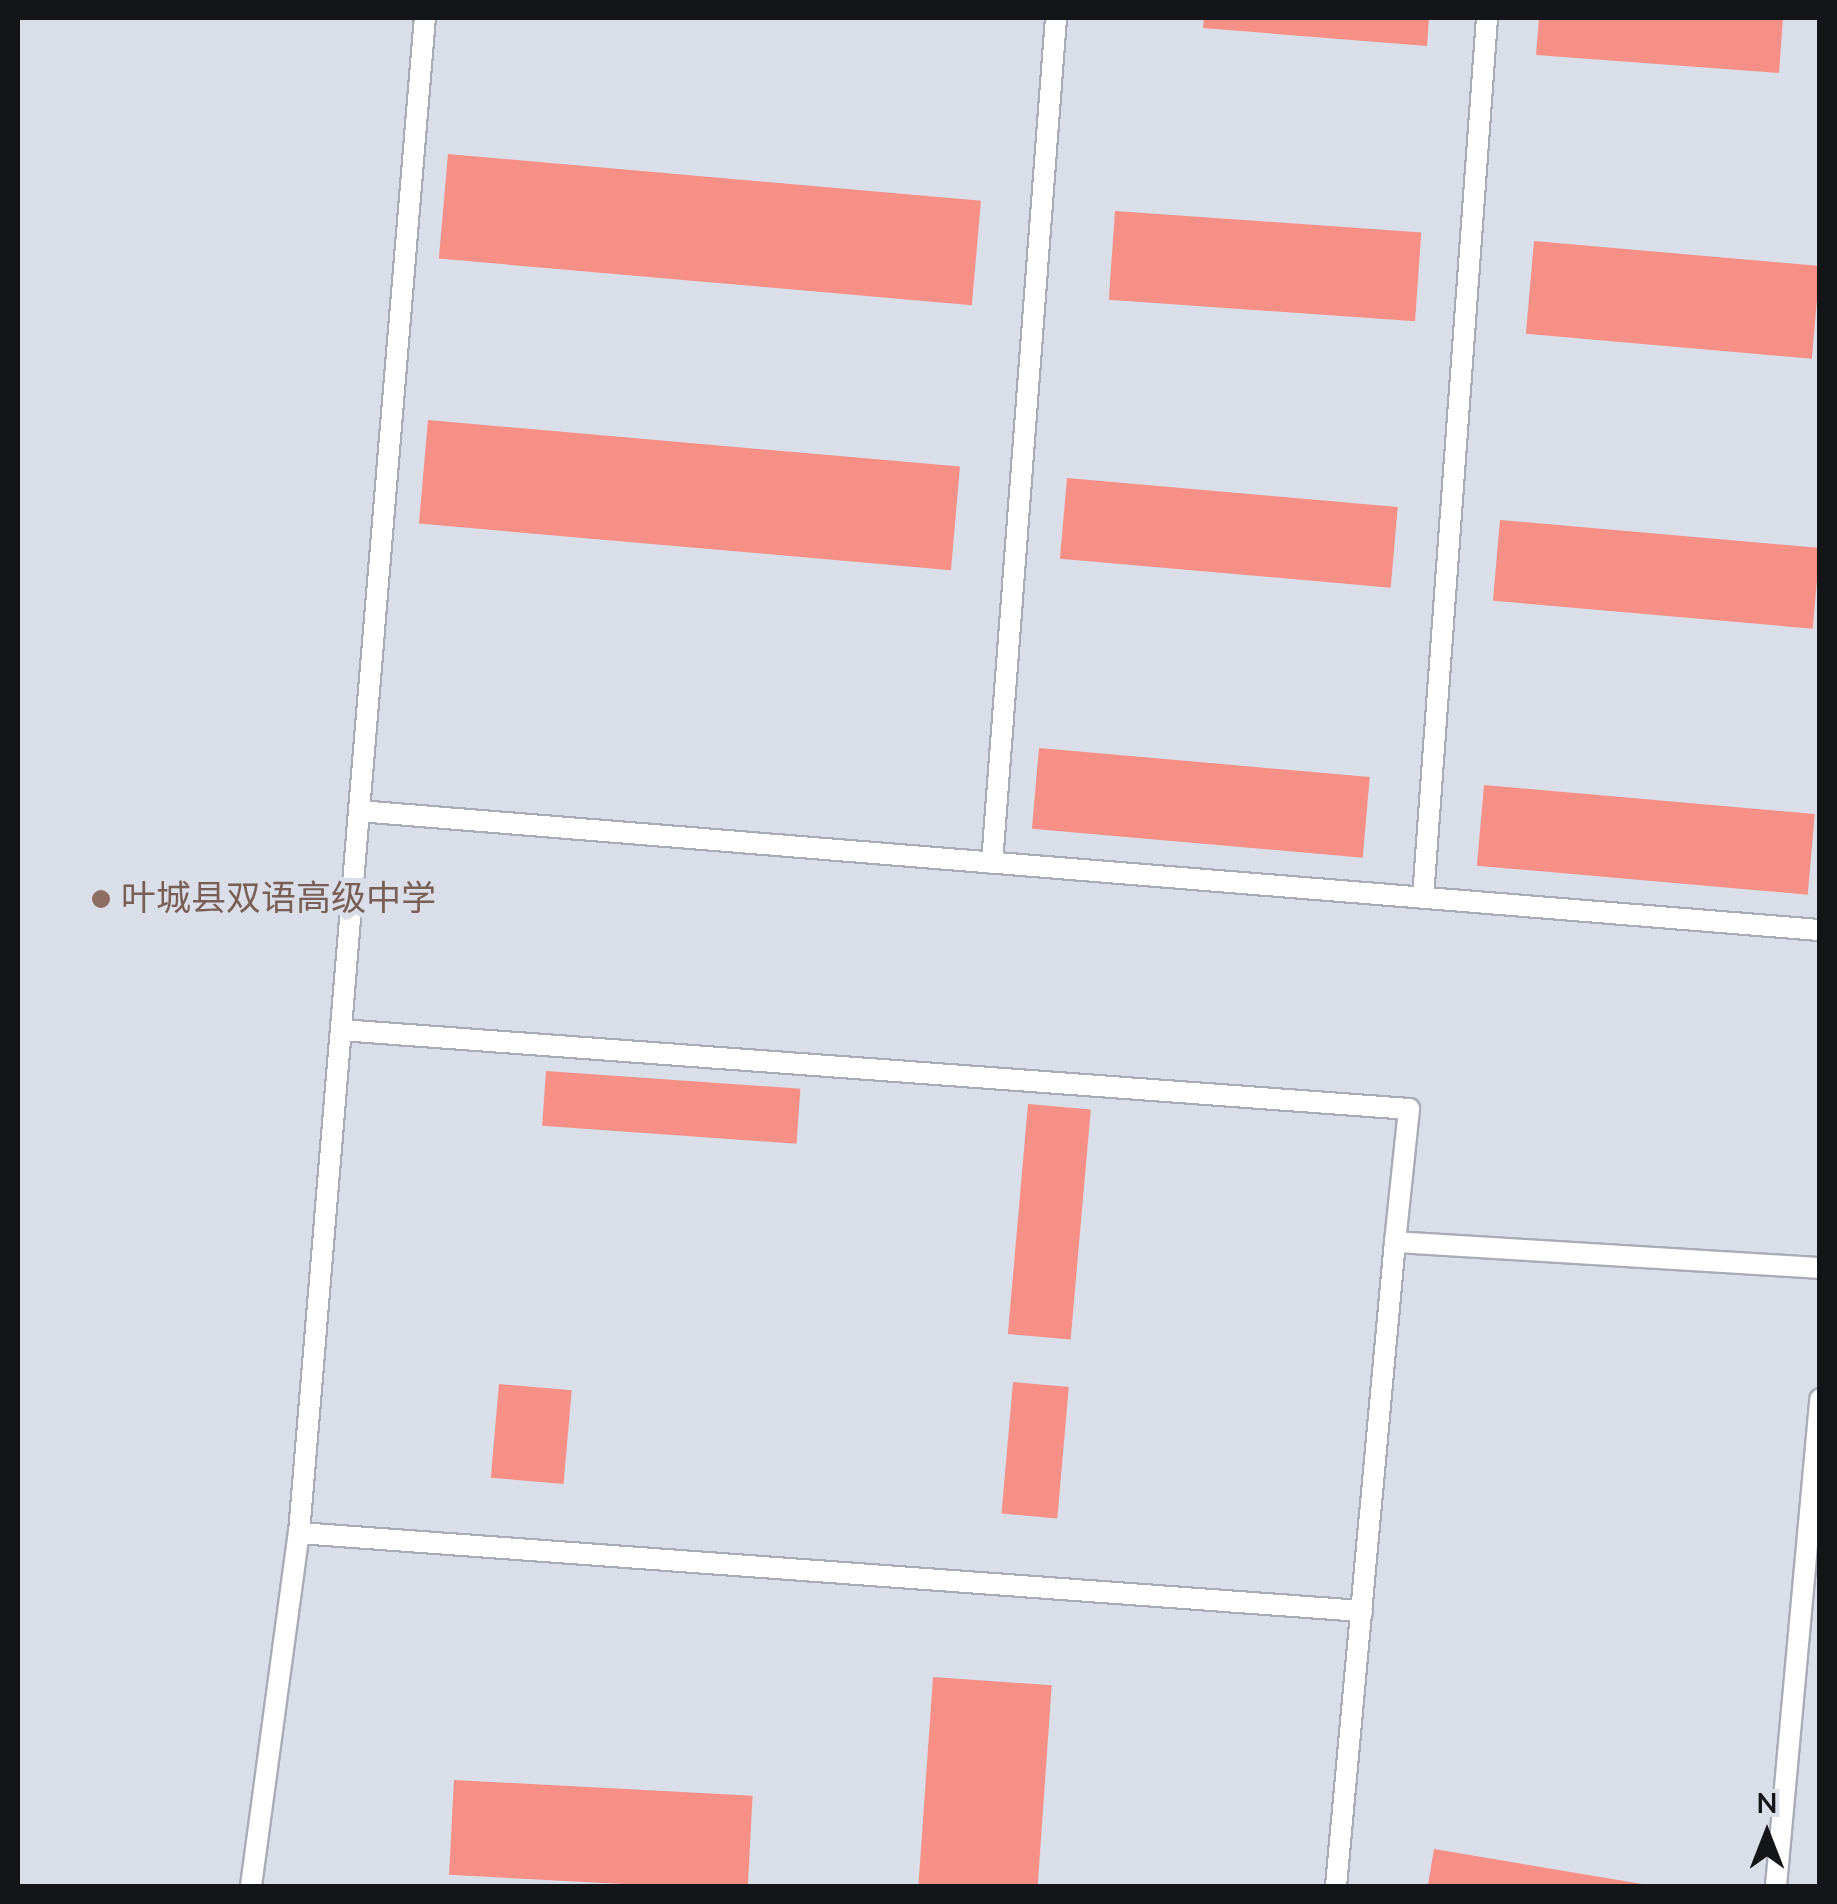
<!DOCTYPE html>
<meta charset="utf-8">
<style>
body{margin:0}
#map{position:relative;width:1837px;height:1904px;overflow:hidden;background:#dadee9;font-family:"Nunito Sans","Noto Sans SC",sans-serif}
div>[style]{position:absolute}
.building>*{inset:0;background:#f68f85;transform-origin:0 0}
.roads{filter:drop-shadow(2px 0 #a8acb7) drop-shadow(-2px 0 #a8acb7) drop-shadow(0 2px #a8acb7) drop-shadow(0 -2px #a8acb7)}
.service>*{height:20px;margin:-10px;padding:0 10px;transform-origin:10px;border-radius:10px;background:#fff}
.dots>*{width:28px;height:28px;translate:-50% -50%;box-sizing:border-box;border:5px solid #dadee9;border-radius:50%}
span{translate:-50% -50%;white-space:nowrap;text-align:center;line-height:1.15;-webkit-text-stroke:10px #dadee9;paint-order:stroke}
.education-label{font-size:35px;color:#785e54}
.left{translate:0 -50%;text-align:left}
.frame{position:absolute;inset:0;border:20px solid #141519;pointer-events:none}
.north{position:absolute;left:1717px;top:1784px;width:100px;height:100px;-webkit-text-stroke:8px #dadee9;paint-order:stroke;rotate:0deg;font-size:28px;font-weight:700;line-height:40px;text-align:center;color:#141519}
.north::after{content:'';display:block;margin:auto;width:35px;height:45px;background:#141519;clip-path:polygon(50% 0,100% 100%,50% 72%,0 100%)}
</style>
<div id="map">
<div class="building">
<i style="clip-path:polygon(1204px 18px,1429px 18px,1427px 46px,1203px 28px)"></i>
<i style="clip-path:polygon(1539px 18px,1783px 18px,1779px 73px,1536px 55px)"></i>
<i style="left:448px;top:154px;width:535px;height:105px;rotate:5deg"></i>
<i style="left:1115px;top:211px;width:307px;height:89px;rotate:4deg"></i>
<i style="left:1534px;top:241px;width:287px;height:93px;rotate:5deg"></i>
<i style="left:428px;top:420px;width:534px;height:104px;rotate:5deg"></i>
<i style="left:1067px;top:478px;width:332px;height:81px;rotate:5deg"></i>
<i style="left:1500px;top:520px;width:321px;height:81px;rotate:5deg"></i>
<i style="left:1039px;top:748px;width:332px;height:81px;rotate:5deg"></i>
<i style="left:1484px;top:785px;width:332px;height:81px;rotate:5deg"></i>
<i style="left:546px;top:1071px;width:255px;height:55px;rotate:4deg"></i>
<i style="left:1028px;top:1104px;width:63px;height:231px;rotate:5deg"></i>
<i style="left:1013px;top:1382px;width:56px;height:132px;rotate:5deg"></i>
<i style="left:499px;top:1384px;width:73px;height:94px;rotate:5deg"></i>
<i style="left:933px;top:1677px;width:119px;height:210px;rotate:4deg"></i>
<i style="left:454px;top:1780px;width:299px;height:95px;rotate:3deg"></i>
<i style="clip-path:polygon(1434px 1849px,1642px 1884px,1642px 1886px,1428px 1885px)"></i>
</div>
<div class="roads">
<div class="service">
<i style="left:359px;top:811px;width:1466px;rotate:4.66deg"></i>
<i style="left:992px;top:863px;width:847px;rotate:-85.67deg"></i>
<i style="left:1423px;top:898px;width:882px;rotate:-85.84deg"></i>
<i style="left:341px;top:1030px;width:1071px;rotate:4.23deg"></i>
<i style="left:1409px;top:1109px;width:134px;rotate:96deg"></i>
<i style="left:299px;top:1533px;width:1066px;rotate:4.2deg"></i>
<i style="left:251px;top:1886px;width:356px;rotate:-82.3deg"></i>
<i style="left:299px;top:1533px;width:1520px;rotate:-85.25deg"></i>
<i style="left:1336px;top:1886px;width:647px;rotate:-84.77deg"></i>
<i style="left:1395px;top:1242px;width:426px;rotate:3.5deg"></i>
<i style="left:1776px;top:1886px;width:489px;rotate:-84.8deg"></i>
</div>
</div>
<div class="dots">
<i style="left:101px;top:899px;background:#8d6e63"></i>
</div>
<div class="education-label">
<span class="left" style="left:121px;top:899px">叶城县双语高级中学</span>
</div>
<div class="frame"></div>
<div class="north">N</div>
</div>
